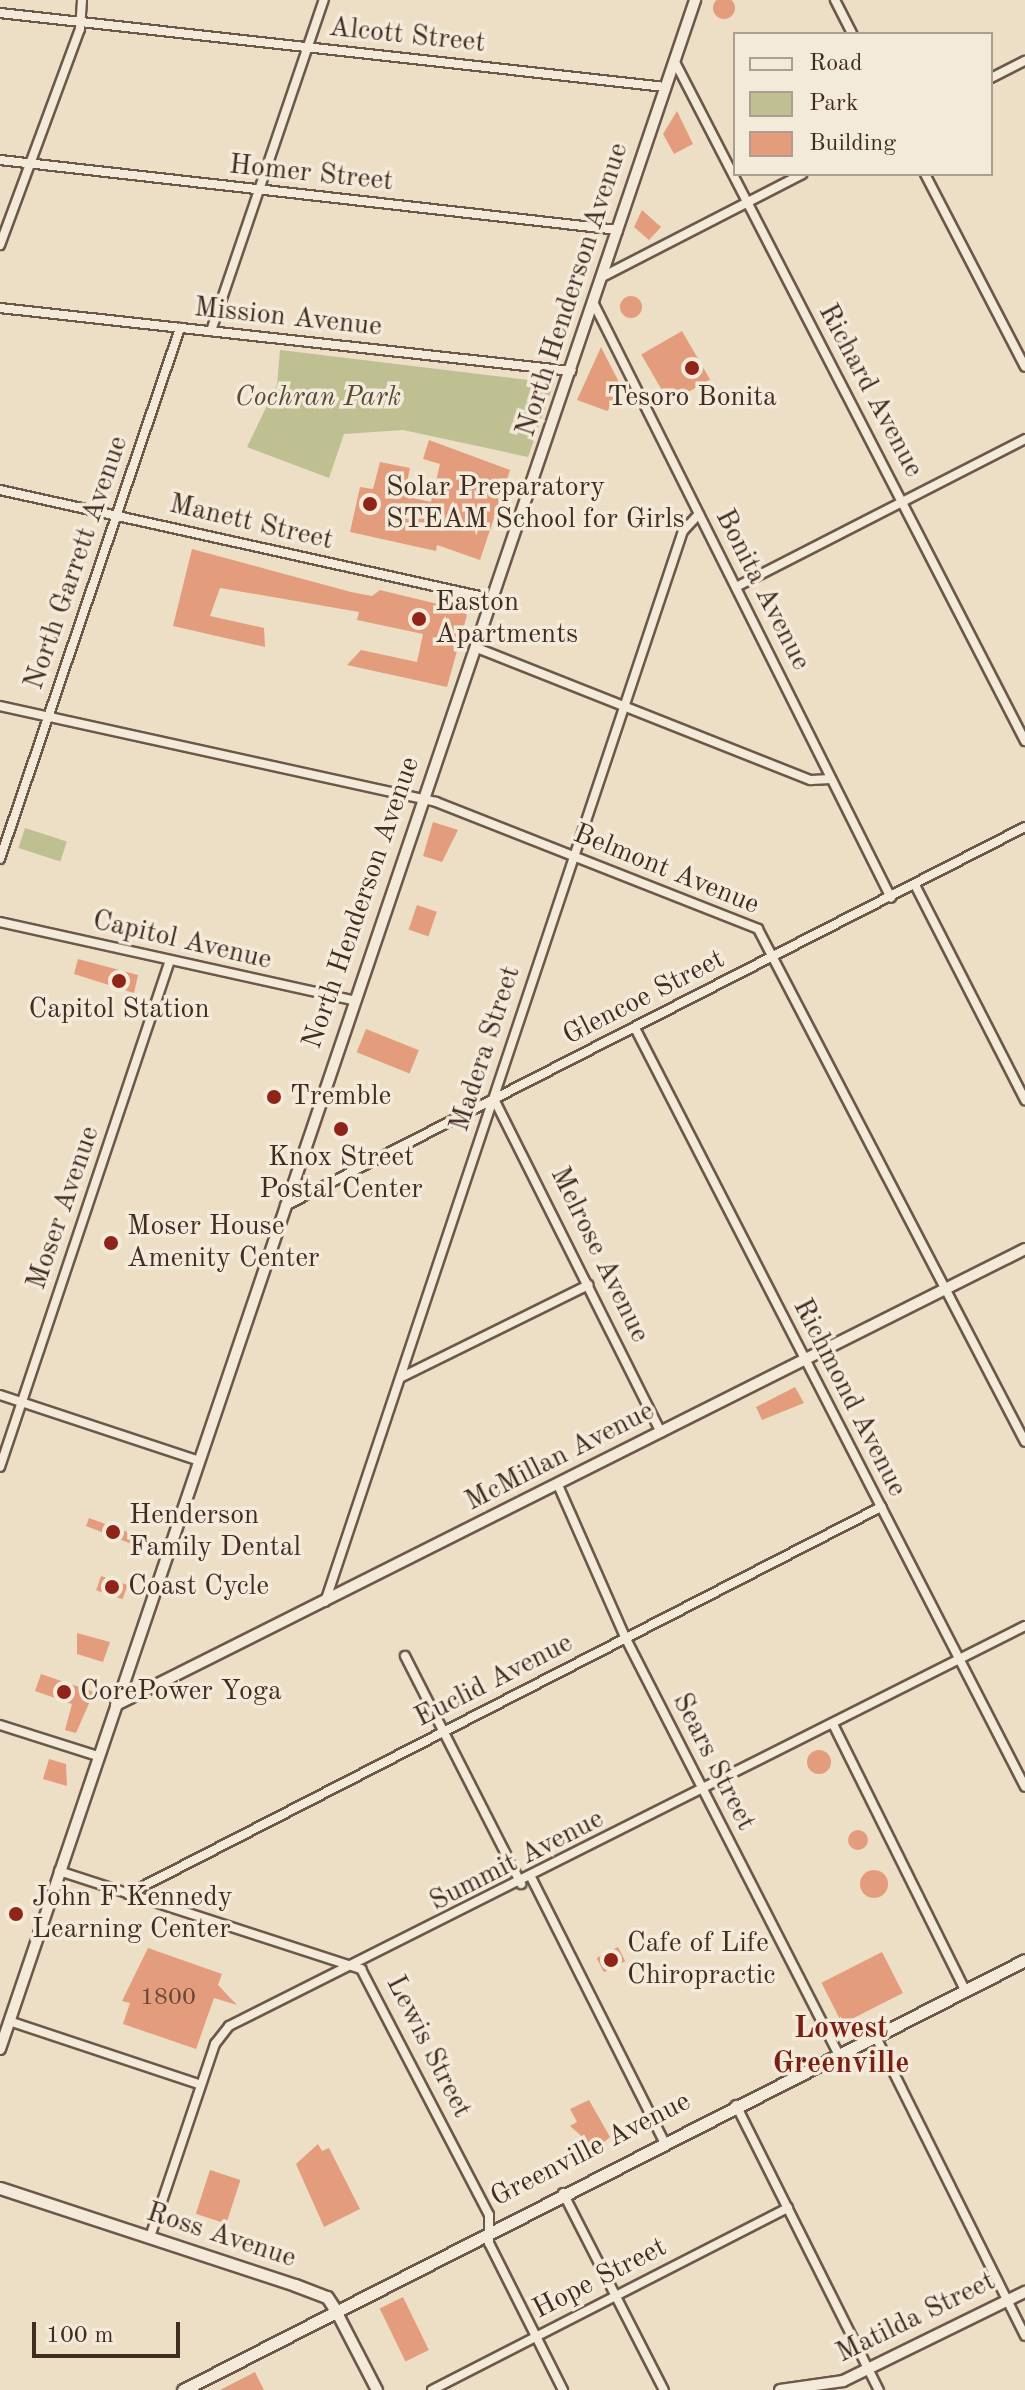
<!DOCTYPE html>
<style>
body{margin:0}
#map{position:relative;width:1025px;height:2390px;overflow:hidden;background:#eddec6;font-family:"Old Standard TT",serif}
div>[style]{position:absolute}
.green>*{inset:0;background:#bec091;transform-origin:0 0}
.building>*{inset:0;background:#e49d7c;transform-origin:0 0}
.round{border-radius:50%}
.roads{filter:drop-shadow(2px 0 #6c584a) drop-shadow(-2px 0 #6c584a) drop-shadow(0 2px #6c584a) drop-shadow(0 -2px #6c584a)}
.minor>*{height:8px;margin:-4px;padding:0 4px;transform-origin:4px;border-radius:4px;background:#f3eada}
.tertiary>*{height:10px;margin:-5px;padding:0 5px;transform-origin:5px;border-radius:5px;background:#f3eada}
.secondary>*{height:11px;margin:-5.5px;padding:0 5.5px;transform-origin:5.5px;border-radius:5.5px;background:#f3eada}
.dots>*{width:22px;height:22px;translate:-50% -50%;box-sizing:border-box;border:4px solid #f3eada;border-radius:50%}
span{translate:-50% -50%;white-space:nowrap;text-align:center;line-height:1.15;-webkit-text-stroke:7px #f3eada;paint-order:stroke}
.number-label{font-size:24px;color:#6a4838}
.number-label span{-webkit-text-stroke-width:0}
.street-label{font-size:28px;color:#412c21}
.park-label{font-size:28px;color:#5a4a37;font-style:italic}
.poi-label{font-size:28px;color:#412c21}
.left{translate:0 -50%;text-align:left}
.neighbourhood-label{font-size:30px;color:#7a1f14;font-weight:700}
.legend{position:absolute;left:733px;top:32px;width:260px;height:144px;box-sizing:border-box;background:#f3eada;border:2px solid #ac9e90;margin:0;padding:10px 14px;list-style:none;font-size:24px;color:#412c21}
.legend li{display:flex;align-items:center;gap:16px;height:40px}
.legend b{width:40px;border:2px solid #ac9e90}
.scale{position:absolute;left:32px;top:2322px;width:148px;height:36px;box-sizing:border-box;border:4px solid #412c21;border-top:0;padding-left:10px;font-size:24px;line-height:28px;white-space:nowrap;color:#412c21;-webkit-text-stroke:6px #f3eada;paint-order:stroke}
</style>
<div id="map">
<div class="green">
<i style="clip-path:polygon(280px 350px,554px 383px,528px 457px,403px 430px,344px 434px,329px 478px,247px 447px,277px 385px)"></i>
<i style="left:25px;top:828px;width:44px;height:21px;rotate:18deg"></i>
</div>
<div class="building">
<i class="round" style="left:713px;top:-3px;width:22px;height:22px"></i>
<i style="clip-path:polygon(677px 111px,693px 144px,674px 154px,663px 134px)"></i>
<i style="clip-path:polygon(642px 210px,661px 227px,649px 240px,634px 227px)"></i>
<i class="round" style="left:620px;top:296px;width:22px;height:22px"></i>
<i style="left:682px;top:331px;width:56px;height:47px;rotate:60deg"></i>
<i style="clip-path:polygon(601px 347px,624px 392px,607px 411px,577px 400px)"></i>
<i style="clip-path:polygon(429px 440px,510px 470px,480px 560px,437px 545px,436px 551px,350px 532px,360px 487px,373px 489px,380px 462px,410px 468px,404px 496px,431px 502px,440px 464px,423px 459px)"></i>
<i style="clip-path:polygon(192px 549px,351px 592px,372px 596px,380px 590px,462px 610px,467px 615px,447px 687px,347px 665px,361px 650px,417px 662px,423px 634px,357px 620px,359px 612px,220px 588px,210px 616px,264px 628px,265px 647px,173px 626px)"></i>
<i style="clip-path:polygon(433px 822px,458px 830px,442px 862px,423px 856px)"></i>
<i style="left:417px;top:905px;width:21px;height:26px;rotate:19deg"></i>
<i style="clip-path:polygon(78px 959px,138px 975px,134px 993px,74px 974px)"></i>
<i style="left:366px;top:1029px;width:57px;height:25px;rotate:22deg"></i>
<i style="clip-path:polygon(795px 1387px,804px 1403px,762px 1420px,756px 1407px)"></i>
<i style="clip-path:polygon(89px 1518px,141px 1537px,137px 1546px,86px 1526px)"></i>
<i style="left:101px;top:1576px;width:28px;height:15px;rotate:19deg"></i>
<i style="clip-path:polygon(77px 1633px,110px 1642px,103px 1662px,77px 1654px)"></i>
<i style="clip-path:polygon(41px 1674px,94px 1692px,76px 1733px,65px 1730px,72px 1704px,35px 1691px)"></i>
<i class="round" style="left:807px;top:1750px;width:24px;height:24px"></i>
<i style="clip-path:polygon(49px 1759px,66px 1764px,67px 1786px,43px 1779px)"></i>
<i class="round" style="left:848px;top:1830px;width:20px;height:20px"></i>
<i class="round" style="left:860px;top:1870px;width:28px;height:28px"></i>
<i style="left:618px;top:1947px;width:16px;height:24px;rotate:63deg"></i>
<i style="clip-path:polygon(148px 1948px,222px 1974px,218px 1985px,237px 2005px,214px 1998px,196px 2049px,123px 2024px,130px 2003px,122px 2001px)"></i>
<i style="left:882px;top:1952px;width:46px;height:68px;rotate:63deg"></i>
<i style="clip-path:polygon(589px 2100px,610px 2137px,596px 2149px,570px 2126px,577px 2122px,570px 2109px)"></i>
<i style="clip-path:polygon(318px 2144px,322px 2151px,329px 2148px,360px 2209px,324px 2227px,296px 2164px)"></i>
<i style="left:210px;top:2170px;width:32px;height:46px;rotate:18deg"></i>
<i style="left:403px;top:2297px;width:59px;height:26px;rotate:64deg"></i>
<i style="clip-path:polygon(255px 2372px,264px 2390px,220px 2390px)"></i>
</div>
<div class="roads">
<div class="minor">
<i style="left:835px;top:0;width:38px;rotate:63deg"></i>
<i style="left:0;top:13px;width:669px;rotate:6.35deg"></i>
<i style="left:675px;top:62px;width:764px;rotate:62.73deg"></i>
<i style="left:991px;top:78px;width:38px;rotate:-27deg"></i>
<i style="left:0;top:160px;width:622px;rotate:6.46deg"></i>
<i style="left:925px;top:174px;width:217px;rotate:62.6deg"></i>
<i style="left:0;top:245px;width:230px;rotate:-69.7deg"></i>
<i style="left:80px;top:29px;width:29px;rotate:-86deg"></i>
<i style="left:602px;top:277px;width:225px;rotate:-27.2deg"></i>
<i style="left:593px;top:302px;width:666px;rotate:63.43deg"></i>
<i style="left:0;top:308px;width:575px;rotate:6.29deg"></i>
<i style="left:211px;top:331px;width:350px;rotate:-71.2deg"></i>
<i style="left:0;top:490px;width:505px;rotate:12.47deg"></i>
<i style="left:736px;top:587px;width:325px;rotate:-27.1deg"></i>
<i style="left:477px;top:648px;width:359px;rotate:21.6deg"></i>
<i style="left:811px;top:780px;width:20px;rotate:-3deg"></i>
<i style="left:0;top:706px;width:446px;rotate:12.4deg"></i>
<i style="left:436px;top:802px;width:346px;rotate:21.5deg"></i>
<i style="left:758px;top:929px;width:578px;rotate:62.5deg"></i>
<i style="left:0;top:859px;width:561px;rotate:-71.27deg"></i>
<i style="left:915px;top:885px;width:242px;rotate:62.9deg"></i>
<i style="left:0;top:922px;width:364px;rotate:12.5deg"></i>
<i style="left:635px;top:1028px;width:853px;rotate:62.8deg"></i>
<i style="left:494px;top:1099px;width:373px;rotate:63.4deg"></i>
<i style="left:285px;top:1206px;width:831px;rotate:-27.12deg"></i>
<i style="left:402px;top:1377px;width:208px;rotate:-26.3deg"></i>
<i style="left:0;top:1395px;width:207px;rotate:18.3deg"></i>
<i style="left:0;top:1467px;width:532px;rotate:-71.46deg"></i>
<i style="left:558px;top:1485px;width:168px;rotate:66.2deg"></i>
<i style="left:626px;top:1639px;width:466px;rotate:62.9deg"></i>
<i style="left:325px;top:1602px;width:1129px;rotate:-71.52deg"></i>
<i style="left:683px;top:531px;width:23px;rotate:-47deg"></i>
<i style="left:405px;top:1656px;width:256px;rotate:63deg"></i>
<i style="left:833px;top:1724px;width:297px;rotate:63.6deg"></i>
<i style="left:0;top:1725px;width:103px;rotate:17.6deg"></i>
<i style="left:59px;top:1871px;width:318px;rotate:18deg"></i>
<i style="left:361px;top:1969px;width:277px;rotate:62.5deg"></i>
<i style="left:489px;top:2215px;width:28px;rotate:90deg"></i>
<i style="left:489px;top:2243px;width:165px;rotate:63.3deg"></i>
<i style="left:532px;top:1879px;width:293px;rotate:63.3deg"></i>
<i style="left:128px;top:1894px;width:847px;rotate:-27.2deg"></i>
<i style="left:9px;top:2021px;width:202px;rotate:18.4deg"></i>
<i style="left:875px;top:2035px;width:336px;rotate:63.5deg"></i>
<i style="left:736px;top:2105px;width:319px;rotate:63.4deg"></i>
<i style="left:563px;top:2193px;width:221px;rotate:62.9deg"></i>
<i style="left:150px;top:2237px;width:204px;rotate:-71.4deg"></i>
<i style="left:215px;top:2044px;width:23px;rotate:-52deg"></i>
<i style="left:229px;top:2026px;width:891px;rotate:-26.68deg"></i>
<i style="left:432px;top:2390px;width:400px;rotate:-27.1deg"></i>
</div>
<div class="tertiary">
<i style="left:116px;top:1705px;width:1017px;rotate:-26.64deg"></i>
<i style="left:0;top:2049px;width:2164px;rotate:-71.26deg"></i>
<i style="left:336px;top:2311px;width:89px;rotate:62.6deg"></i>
<i style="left:780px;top:2390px;width:64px;rotate:-8.1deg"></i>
<i style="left:843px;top:2381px;width:203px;rotate:-26.1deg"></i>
</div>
<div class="secondary">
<i style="left:0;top:2188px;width:311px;rotate:18.2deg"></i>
<i style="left:295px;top:2285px;width:34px;rotate:21deg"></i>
<i style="left:327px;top:2297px;width:17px;rotate:57deg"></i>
<i style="left:183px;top:2390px;width:945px;rotate:-27.05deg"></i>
</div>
</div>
<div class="dots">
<i style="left:692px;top:368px;background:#8f2418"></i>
<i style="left:370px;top:504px;background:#8f2418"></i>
<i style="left:419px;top:619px;background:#8f2418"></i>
<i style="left:119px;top:981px;background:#8f2418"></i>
<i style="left:274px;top:1097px;background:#8f2418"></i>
<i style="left:341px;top:1129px;background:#8f2418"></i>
<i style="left:111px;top:1243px;background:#8f2418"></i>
<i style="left:113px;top:1532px;background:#8f2418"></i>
<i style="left:112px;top:1587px;background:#8f2418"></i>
<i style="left:64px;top:1692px;background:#8f2418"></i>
<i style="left:16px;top:1914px;background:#8f2418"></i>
<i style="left:611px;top:1960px;background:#8f2418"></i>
</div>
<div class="number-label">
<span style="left:168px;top:1999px">1800</span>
</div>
<div class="street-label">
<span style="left:407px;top:36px;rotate:6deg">Alcott Street</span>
<span style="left:311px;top:174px;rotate:6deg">Homer Street</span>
<span style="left:573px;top:290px;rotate:-72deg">North Henderson Avenue</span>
<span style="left:288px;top:318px;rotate:6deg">Mission Avenue</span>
<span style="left:870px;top:391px;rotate:62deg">Richard Avenue</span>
<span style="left:251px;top:523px;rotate:13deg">Manett Street</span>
<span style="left:77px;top:563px;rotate:-71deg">North Garrett Avenue</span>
<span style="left:762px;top:590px;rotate:63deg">Bonita Avenue</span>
<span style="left:666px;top:870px;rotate:22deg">Belmont Avenue</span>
<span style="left:362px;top:903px;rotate:-71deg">North Henderson Avenue</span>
<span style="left:182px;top:941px;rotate:13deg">Capitol Avenue</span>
<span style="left:644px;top:998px;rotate:-27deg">Glencoe Street</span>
<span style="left:486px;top:1049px;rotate:-72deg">Madera Street</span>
<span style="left:64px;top:1208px;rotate:-71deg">Moser Avenue</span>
<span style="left:599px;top:1255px;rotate:64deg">Melrose Avenue</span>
<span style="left:849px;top:1398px;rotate:63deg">Richmond Avenue</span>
<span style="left:560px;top:1457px;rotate:-27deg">McMillan Avenue</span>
<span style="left:494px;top:1681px;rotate:-27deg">Euclid Avenue</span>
<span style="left:713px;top:1762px;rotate:63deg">Sears Street</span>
<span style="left:517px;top:1861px;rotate:-27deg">Summit Avenue</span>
<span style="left:428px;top:2047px;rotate:63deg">Lewis Street</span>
<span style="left:591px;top:2150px;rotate:-27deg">Greenville Avenue</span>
<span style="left:221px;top:2236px;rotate:18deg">Ross Avenue</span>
<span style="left:600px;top:2279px;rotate:-27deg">Hope Street</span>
<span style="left:916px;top:2318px;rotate:-26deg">Matilda Street</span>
</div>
<div class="park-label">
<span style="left:318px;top:398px">Cochran Park</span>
</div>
<div class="poi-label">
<span style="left:692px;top:398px">Tesoro Bonita</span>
<span class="left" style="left:386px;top:504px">Solar Preparatory<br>STEAM School for Girls</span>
<span class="left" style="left:435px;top:619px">Easton<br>Apartments</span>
<span style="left:119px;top:1010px">Capitol Station</span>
<span class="left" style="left:290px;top:1097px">Tremble</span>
<span style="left:341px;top:1174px">Knox Street<br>Postal Center</span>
<span class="left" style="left:127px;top:1243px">Moser House<br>Amenity Center</span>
<span class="left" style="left:129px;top:1532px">Henderson<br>Family Dental</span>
<span class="left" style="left:128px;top:1587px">Coast Cycle</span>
<span class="left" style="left:80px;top:1692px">CorePower Yoga</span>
<span class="left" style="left:32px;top:1914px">John F Kennedy<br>Learning Center</span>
<span class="left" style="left:627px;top:1960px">Cafe of Life<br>Chiropractic</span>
</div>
<div class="neighbourhood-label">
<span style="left:841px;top:2046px">Lowest<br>Greenville</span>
</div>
<ul class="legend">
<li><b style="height:10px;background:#f3eada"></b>Road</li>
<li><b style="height:22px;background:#bec091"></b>Park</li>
<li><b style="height:22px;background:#e49d7c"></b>Building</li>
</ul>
<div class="scale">100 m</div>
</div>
